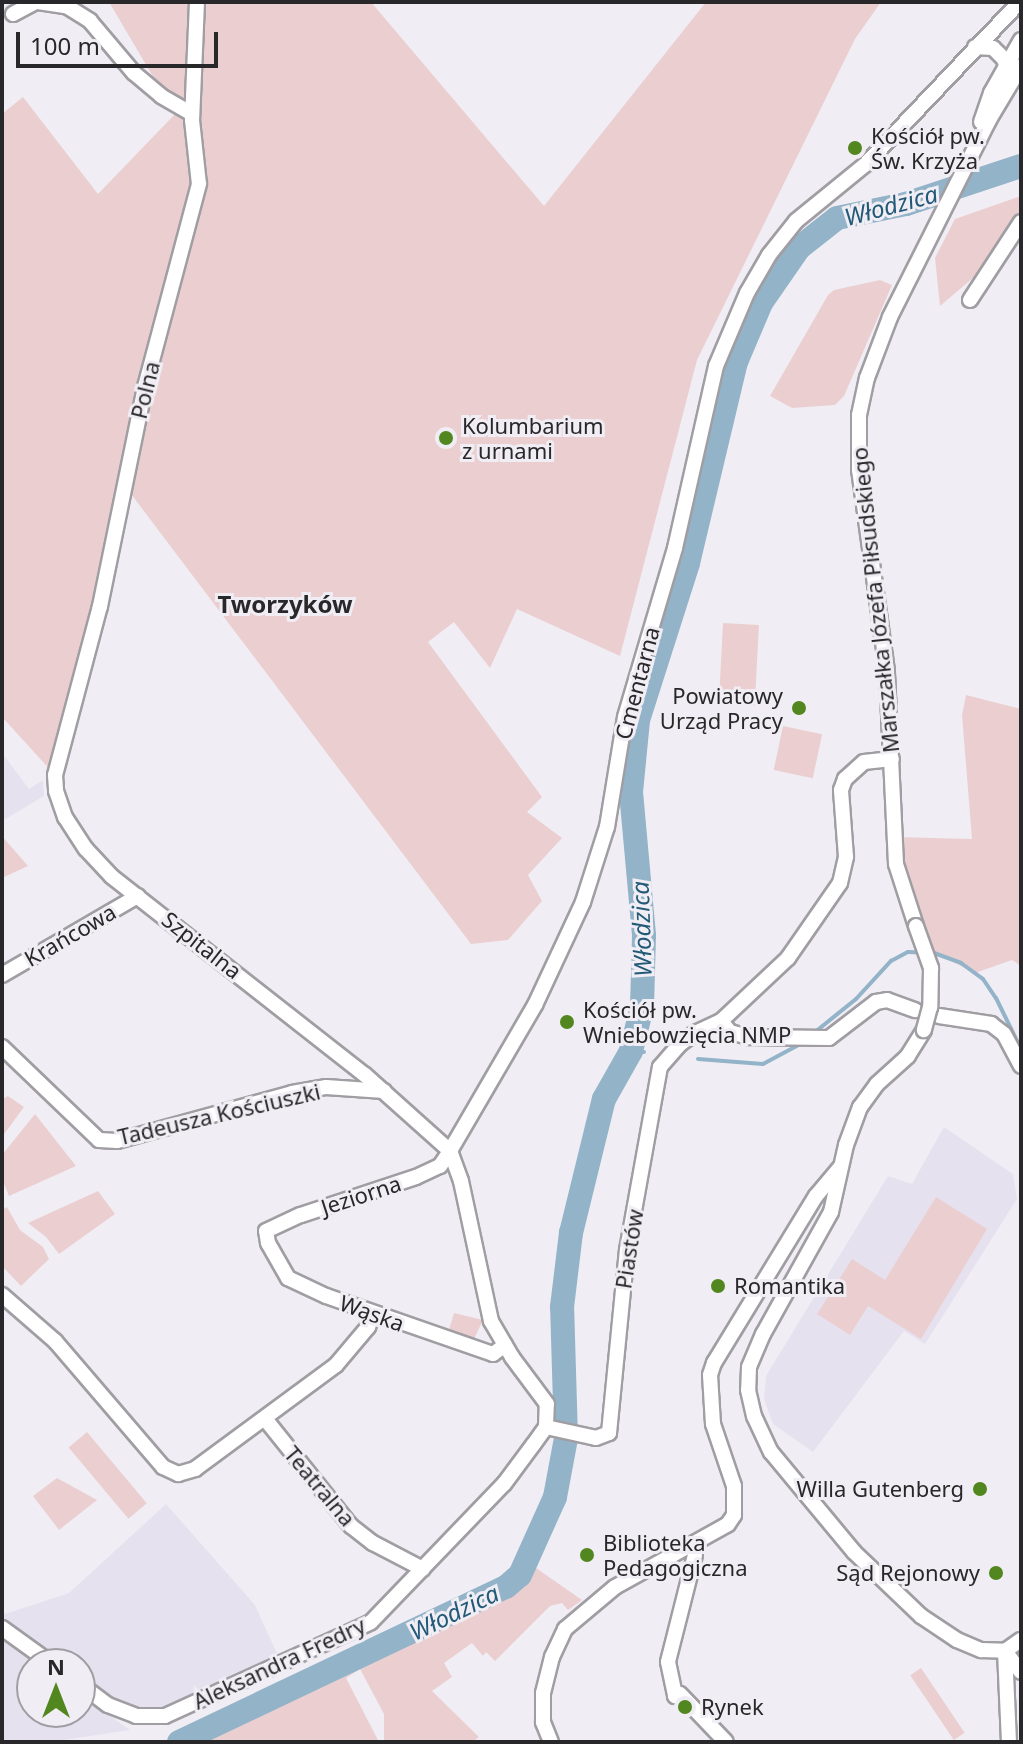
<!DOCTYPE html>
<meta charset="utf-8">
<style>
body{margin:0}
#map{position:relative;width:1023px;height:1744px;overflow:hidden;background:#f0eef4;font-family:"Noto Sans",sans-serif}
div>[style]{position:absolute}
.built>*{inset:0;background:#e6e1ee}
.green>*{inset:0;background:#ebcfd0;transform-origin:0 0}
.stream>*{height:4px;margin:-2px;padding:0 2px;transform-origin:2px;border-radius:2px;background:#93b3c8}
.river>*{height:24px;margin:-12px;padding:0 12px;transform-origin:12px;border-radius:12px;background:#93b3c8}
.roads{filter:drop-shadow(2px 0 #a09ea3) drop-shadow(-2px 0 #a09ea3) drop-shadow(0 2px #a09ea3) drop-shadow(0 -2px #a09ea3)}
.minor>*{height:14px;margin:-7px;padding:0 7px;transform-origin:7px;border-radius:7px;background:#fff}
.bridges{filter:drop-shadow(2px 0 #a09ea3) drop-shadow(-2px 0 #a09ea3) drop-shadow(0 2px #a09ea3) drop-shadow(0 -2px #a09ea3)}
.minor-bridge>*{height:14px;margin:-7px;padding:0 7px;transform-origin:7px;border-radius:7px;background:#fff}
.dots>*{width:22px;height:22px;translate:-50% -50%;box-sizing:border-box;border:4px solid #f0eef4;border-radius:50%}
span{translate:-50% -50%;white-space:nowrap;text-align:center;line-height:1.15;-webkit-text-stroke:6px #f0eef4;paint-order:stroke}
.poi-label{font-size:22px;color:#282729}
.left{translate:0 -50%;text-align:left}
.right{translate:-100% -50%;text-align:right}
.street-label{font-size:22px;color:#282729}
.water-label{font-size:24px;color:#225977;font-style:italic}
.neighbourhood-label{font-size:24px;color:#282729;font-weight:700}
.frame{position:absolute;inset:0;border:4px solid #282729;pointer-events:none}
.north{position:absolute;left:16px;top:1648px;width:80px;height:80px;box-sizing:border-box;background:#f0eef4;border:2px solid #a09ea3;border-radius:50%;rotate:0deg;font-size:22px;font-weight:700;line-height:32px;text-align:center;color:#282729}
.north::after{content:'';display:block;margin:auto;width:28px;height:36px;background:#52861e;clip-path:polygon(50% 0,100% 100%,50% 72%,0 100%)}
.scale{position:absolute;left:16px;top:32px;width:202px;height:36px;box-sizing:border-box;border:4px solid #282729;border-top:0;padding-left:10px;font-size:24px;line-height:28px;white-space:nowrap;color:#282729;-webkit-text-stroke:6px #f0eef4;paint-order:stroke}
</style>
<div id="map">
<div class="built">
<i style="clip-path:polygon(2px 753px,29px 789px,43px 780px,44px 796px,2px 821px)"></i>
<i style="clip-path:polygon(944px 1127px,1013px 1174px,1017px 1199px,925px 1344px,904px 1331px,813px 1452px,773px 1424px,764px 1399px,766px 1376px,888px 1176px,912px 1184px)"></i>
<i style="clip-path:polygon(166px 1504px,255px 1605px,278px 1656px,162px 1710px,137px 1707px,111px 1697px,80px 1679px,80px 1664px,53px 1664px,2px 1635px,2px 1615px,69px 1593px)"></i>
<i style="clip-path:polygon(2px 1639px,36px 1664px,32px 1664px,32px 1712px,80px 1712px,80px 1695px,130px 1730px,51px 1742px,2px 1742px)"></i>
</div>
<div class="green">
<i style="clip-path:polygon(109px 2px,371px 2px,544px 206px,706px 2px,881px 2px,855px 39px,697px 360px,620px 656px,517px 609px,490px 668px,454px 622px,428px 642px,542px 797px,527px 812px,562px 838px,528px 875px,542px 901px,508px 940px,471px 944px,128px 490px,55px 775px,2px 717px,2px 114px,23px 97px,98px 194px,175px 114px)"></i>
<i style="clip-path:polygon(1021px 196px,1021px 222px,973px 278px,940px 306px,935px 258px,955px 219px)"></i>
<i style="clip-path:polygon(880px 280px,892px 285px,844px 396px,835px 405px,792px 408px,770px 396px,828px 295px,834px 290px)"></i>
<i style="left:723px;top:623px;width:36px;height:81px;rotate:3deg"></i>
<i style="clip-path:polygon(966px 695px,1021px 709px,1021px 966px,1012px 960px,975px 973px,934px 953px,916px 926px,895px 837px,972px 839px,962px 715px)"></i>
<i style="left:783px;top:726px;width:40px;height:45px;rotate:12deg"></i>
<i style="clip-path:polygon(2px 836px,28px 866px,2px 878px)"></i>
<i style="clip-path:polygon(8px 1096px,24px 1107px,2px 1137px,2px 1099px)"></i>
<i style="clip-path:polygon(35px 1114px,76px 1166px,9px 1196px,2px 1179px,2px 1155px)"></i>
<i style="clip-path:polygon(98px 1191px,115px 1214px,59px 1254px,46px 1237px,28px 1223px)"></i>
<i style="clip-path:polygon(936px 1197px,987px 1229px,921px 1339px,868px 1306px,850px 1335px,817px 1314px,852px 1259px,885px 1280px)"></i>
<i style="clip-path:polygon(7px 1207px,20px 1230px,43px 1247px,49px 1259px,21px 1286px,2px 1266px,2px 1210px)"></i>
<i style="clip-path:polygon(454px 1313px,483px 1320px,474px 1339px,449px 1330px)"></i>
<i style="left:87px;top:1432px;width:93px;height:24px;rotate:50deg"></i>
<i style="clip-path:polygon(57px 1478px,97px 1500px,59px 1530px,33px 1496px)"></i>
<i style="clip-path:polygon(526px 1561px,582px 1600px,568px 1610px,562px 1603px,550px 1606px,495px 1661px,486px 1652px,483px 1656px,472px 1643px,444px 1663px,452px 1677px,432px 1691px,479px 1737px,472px 1742px,384px 1742px,384px 1714px,360px 1669px,346px 1678px,379px 1742px,179px 1742px,506px 1587px,520px 1575px)"></i>
<i style="left:921px;top:1668px;width:78px;height:13px;rotate:56deg"></i>
</div>
<div class="stream">
<i style="left:815px;top:1032px;width:53px;rotate:-38.8deg"></i>
<i style="left:856px;top:999px;width:52px;rotate:-47.4deg"></i>
<i style="left:891px;top:961px;width:19px;rotate:-28deg"></i>
<i style="left:908px;top:952px;width:26px;rotate:2deg"></i>
<i style="left:934px;top:953px;width:29px;rotate:20deg"></i>
<i style="left:961px;top:963px;width:27px;rotate:36deg"></i>
<i style="left:983px;top:979px;width:23px;rotate:56deg"></i>
<i style="left:996px;top:998px;width:57px;rotate:63.9deg"></i>
<i style="left:631px;top:1051px;width:13px;rotate:4deg"></i>
<i style="left:698px;top:1059px;width:65px;rotate:4.4deg"></i>
<i style="left:763px;top:1064px;width:44px;rotate:-28.3deg"></i>
</div>
<div class="river">
<i style="left:179px;top:1742px;width:362px;rotate:-25.4deg"></i>
<i style="left:506px;top:1587px;width:18px;rotate:-41deg"></i>
<i style="left:520px;top:1575px;width:85px;rotate:-65.8deg"></i>
<i style="left:555px;top:1497px;width:60px;rotate:-79.4deg"></i>
<i style="left:566px;top:1438px;width:131px;rotate:-91.7deg"></i>
<i style="left:562px;top:1307px;width:75px;rotate:-83.1deg"></i>
<i style="left:571px;top:1233px;width:138px;rotate:-76.2deg"></i>
<i style="left:604px;top:1099px;width:55px;rotate:-60.6deg"></i>
<i style="left:631px;top:1051px;width:45px;rotate:-76deg"></i>
<i style="left:642px;top:1007px;width:72px;rotate:-88.4deg"></i>
<i style="left:644px;top:935px;width:144px;rotate:-95.2deg"></i>
<i style="left:631px;top:792px;width:72px;rotate:-84.4deg"></i>
<i style="left:638px;top:720px;width:165px;rotate:-72.3deg"></i>
<i style="left:688px;top:563px;width:207px;rotate:-76.6deg"></i>
<i style="left:736px;top:362px;width:64px;rotate:-67deg"></i>
<i style="left:761px;top:303px;width:67px;rotate:-55.4deg"></i>
<i style="left:799px;top:248px;width:48px;rotate:-38.3deg"></i>
<i style="left:837px;top:218px;width:70px;rotate:-11.5deg"></i>
<i style="left:906px;top:204px;width:121px;rotate:-18.3deg"></i>
</div>
<div class="roads">
<div class="minor">
<i style="left:38px;top:2px;width:30px;rotate:9deg"></i>
<i style="left:68px;top:7px;width:26px;rotate:32deg"></i>
<i style="left:90px;top:21px;width:68px;rotate:49.8deg"></i>
<i style="left:134px;top:73px;width:35px;rotate:40deg"></i>
<i style="left:161px;top:96px;width:36px;rotate:30deg"></i>
<i style="left:197px;top:2px;width:118px;rotate:92.4deg"></i>
<i style="left:192px;top:120px;width:64px;rotate:83.8deg"></i>
<i style="left:199px;top:184px;width:210px;rotate:104.9deg"></i>
<i style="left:145px;top:387px;width:224px;rotate:101.6deg"></i>
<i style="left:100px;top:606px;width:175px;rotate:104.9deg"></i>
<i style="left:55px;top:775px;width:16px;rotate:86deg"></i>
<i style="left:56px;top:791px;width:28px;rotate:71deg"></i>
<i style="left:65px;top:817px;width:38px;rotate:57deg"></i>
<i style="left:86px;top:849px;width:37px;rotate:47deg"></i>
<i style="left:111px;top:876px;width:323px;rotate:38.1deg"></i>
<i style="left:365px;top:1075px;width:114px;rotate:41.8deg"></i>
<i style="left:13px;top:14px;width:26px;rotate:-28deg"></i>
<i style="left:975px;top:47px;width:18px;rotate:3deg"></i>
<i style="left:993px;top:48px;width:16px;rotate:45deg"></i>
<i style="left:1004px;top:59px;width:13px;rotate:72deg"></i>
<i style="left:981px;top:122px;width:31px;rotate:-71deg"></i>
<i style="left:991px;top:93px;width:61px;rotate:-60.5deg"></i>
<i style="left:970px;top:300px;width:93px;rotate:-56.8deg"></i>
<i style="left:916px;top:926px;width:65px;rotate:-107.9deg"></i>
<i style="left:896px;top:864px;width:193px;rotate:-92.7deg"></i>
<i style="left:887px;top:671px;width:203px;rotate:-97.9deg"></i>
<i style="left:859px;top:470px;width:55px;rotate:-90deg"></i>
<i style="left:859px;top:415px;width:38px;rotate:-78deg"></i>
<i style="left:867px;top:378px;width:65px;rotate:-69.3deg"></i>
<i style="left:890px;top:317px;width:220px;rotate:-63.3deg"></i>
<i style="left:989px;top:120px;width:63px;rotate:-59.3deg"></i>
<i style="left:2px;top:975px;width:157px;rotate:-30.2deg"></i>
<i style="left:939px;top:1016px;width:53px;rotate:8.7deg"></i>
<i style="left:991px;top:1024px;width:16px;rotate:38deg"></i>
<i style="left:1004px;top:1034px;width:36px;rotate:62deg"></i>
<i style="left:721px;top:1021px;width:14px;rotate:51deg"></i>
<i style="left:730px;top:1032px;width:20px;rotate:15deg"></i>
<i style="left:749px;top:1037px;width:80px;rotate:0.7deg"></i>
<i style="left:829px;top:1038px;width:59px;rotate:-37.5deg"></i>
<i style="left:876px;top:1002px;width:11px;rotate:-10deg"></i>
<i style="left:887px;top:1000px;width:30px;rotate:20deg"></i>
<i style="left:924px;top:1030px;width:31px;rotate:122deg"></i>
<i style="left:908px;top:1056px;width:42px;rotate:137.9deg"></i>
<i style="left:877px;top:1084px;width:29px;rotate:126deg"></i>
<i style="left:860px;top:1107px;width:40px;rotate:110.2deg"></i>
<i style="left:846px;top:1145px;width:69px;rotate:102.6deg"></i>
<i style="left:831px;top:1212px;width:140px;rotate:119.1deg"></i>
<i style="left:763px;top:1334px;width:36px;rotate:113deg"></i>
<i style="left:749px;top:1367px;width:23px;rotate:92deg"></i>
<i style="left:748px;top:1390px;width:27px;rotate:77deg"></i>
<i style="left:754px;top:1416px;width:40px;rotate:65deg"></i>
<i style="left:771px;top:1452px;width:130px;rotate:50.3deg"></i>
<i style="left:854px;top:1552px;width:93px;rotate:43.7deg"></i>
<i style="left:921px;top:1616px;width:43px;rotate:33.7deg"></i>
<i style="left:957px;top:1640px;width:26px;rotate:23deg"></i>
<i style="left:981px;top:1650px;width:24px;rotate:2deg"></i>
<i style="left:1005px;top:1651px;width:26px;rotate:53deg"></i>
<i style="left:2px;top:1047px;width:134px;rotate:43.8deg"></i>
<i style="left:99px;top:1140px;width:18px;rotate:3deg"></i>
<i style="left:117px;top:1141px;width:181px;rotate:-15.3deg"></i>
<i style="left:292px;top:1093px;width:35px;rotate:-10deg"></i>
<i style="left:326px;top:1087px;width:58px;rotate:3.9deg"></i>
<i style="left:2px;top:1295px;width:70px;rotate:41deg"></i>
<i style="left:55px;top:1341px;width:166px;rotate:49.4deg"></i>
<i style="left:163px;top:1467px;width:17px;rotate:25deg"></i>
<i style="left:178px;top:1474px;width:18px;rotate:-16deg"></i>
<i style="left:195px;top:1469px;width:175px;rotate:-36.4deg"></i>
<i style="left:336px;top:1365px;width:50px;rotate:-49.9deg"></i>
<i style="left:368px;top:1327px;width:14px;rotate:-69deg"></i>
<i style="left:505px;top:1345px;width:15px;rotate:143deg"></i>
<i style="left:493px;top:1354px;width:177px;rotate:-160.8deg"></i>
<i style="left:326px;top:1296px;width:42px;rotate:-154.7deg"></i>
<i style="left:288px;top:1278px;width:40px;rotate:-119.7deg"></i>
<i style="left:268px;top:1243px;width:12px;rotate:-99deg"></i>
<i style="left:266px;top:1231px;width:38px;rotate:-25deg"></i>
<i style="left:301px;top:1215px;width:121px;rotate:-18.3deg"></i>
<i style="left:416px;top:1177px;width:26px;rotate:-25deg"></i>
<i style="left:440px;top:1166px;width:18px;rotate:-56deg"></i>
<i style="left:450px;top:1151px;width:169px;rotate:-59.8deg"></i>
<i style="left:535px;top:1005px;width:114px;rotate:-65deg"></i>
<i style="left:583px;top:902px;width:79px;rotate:-72.3deg"></i>
<i style="left:607px;top:827px;width:111px;rotate:-80.7deg"></i>
<i style="left:625px;top:717px;width:176px;rotate:-73.5deg"></i>
<i style="left:675px;top:548px;width:187px;rotate:-77.3deg"></i>
<i style="left:716px;top:366px;width:79px;rotate:-67deg"></i>
<i style="left:747px;top:293px;width:44px;rotate:-59.9deg"></i>
<i style="left:769px;top:255px;width:43px;rotate:-51.5deg"></i>
<i style="left:796px;top:221px;width:90px;rotate:-39.2deg"></i>
<i style="left:866px;top:164px;width:224px;rotate:-46.5deg"></i>
<i style="left:266px;top:1420px;width:136px;rotate:51.3deg"></i>
<i style="left:351px;top:1526px;width:28px;rotate:38deg"></i>
<i style="left:373px;top:1543px;width:56px;rotate:27.5deg"></i>
<i style="left:546px;top:1427px;width:51px;rotate:12.4deg"></i>
<i style="left:596px;top:1438px;width:14px;rotate:-21deg"></i>
<i style="left:609px;top:1433px;width:184px;rotate:-84.4deg"></i>
<i style="left:627px;top:1250px;width:186px;rotate:-79.8deg"></i>
<i style="left:660px;top:1067px;width:30px;rotate:-49deg"></i>
<i style="left:680px;top:1044px;width:19px;rotate:-36deg"></i>
<i style="left:695px;top:1033px;width:29px;rotate:-25deg"></i>
<i style="left:721px;top:1021px;width:92px;rotate:-43.2deg"></i>
<i style="left:788px;top:958px;width:91px;rotate:-55.3deg"></i>
<i style="left:840px;top:883px;width:27px;rotate:-77deg"></i>
<i style="left:846px;top:857px;width:67px;rotate:-94.3deg"></i>
<i style="left:841px;top:790px;width:12px;rotate:-70deg"></i>
<i style="left:845px;top:779px;width:25px;rotate:-42deg"></i>
<i style="left:864px;top:762px;width:28px;rotate:-6deg"></i>
<i style="left:695px;top:1555px;width:110px;rotate:104.2deg"></i>
<i style="left:668px;top:1662px;width:35px;rotate:78deg"></i>
<i style="left:675px;top:1696px;width:5px;rotate:-22deg"></i>
<i style="left:680px;top:1694px;width:66px;rotate:46.2deg"></i>
<i style="left:2px;top:1628px;width:62px;rotate:35.8deg"></i>
<i style="left:1005px;top:1651px;width:91px;rotate:87.5deg"></i>
<i style="left:1005px;top:1651px;width:19px;rotate:-35deg"></i>
<i style="left:80px;top:1684px;width:35px;rotate:37deg"></i>
<i style="left:108px;top:1705px;width:30px;rotate:21deg"></i>
<i style="left:136px;top:1716px;width:29px"></i>
<i style="left:165px;top:1716px;width:226px;rotate:-24.5deg"></i>
<i style="left:371px;top:1622px;width:192px;rotate:-46.1deg"></i>
<i style="left:504px;top:1484px;width:49px;rotate:-53.4deg"></i>
<i style="left:533px;top:1445px;width:22px;rotate:-54deg"></i>
<i style="left:546px;top:1427px;width:23px;rotate:-88deg"></i>
<i style="left:547px;top:1404px;width:59px;rotate:-126.7deg"></i>
<i style="left:512px;top:1357px;width:42px;rotate:-120.3deg"></i>
<i style="left:491px;top:1321px;width:143px;rotate:-102.1deg"></i>
<i style="left:461px;top:1181px;width:32px;rotate:-110deg"></i>
<i style="left:551px;top:1742px;width:22px;rotate:-112deg"></i>
<i style="left:543px;top:1722px;width:29px;rotate:-90deg"></i>
<i style="left:543px;top:1693px;width:37px;rotate:-76deg"></i>
<i style="left:552px;top:1657px;width:31px;rotate:-65deg"></i>
<i style="left:565px;top:1629px;width:65px;rotate:-40deg"></i>
<i style="left:615px;top:1587px;width:129px;rotate:-29.1deg"></i>
<i style="left:728px;top:1524px;width:11px;rotate:-56deg"></i>
<i style="left:734px;top:1515px;width:29px;rotate:-90deg"></i>
<i style="left:734px;top:1486px;width:65px;rotate:-108.7deg"></i>
<i style="left:713px;top:1424px;width:49px;rotate:-93.5deg"></i>
<i style="left:710px;top:1375px;width:13px;rotate:-72deg"></i>
<i style="left:714px;top:1363px;width:196px;rotate:-58.6deg"></i>
<i style="left:816px;top:1196px;width:38px;rotate:-50deg"></i>
</div>
</div>
<div class="bridges">
<div class="minor-bridge">
<i style="left:916px;top:926px;width:45px;rotate:70.3deg"></i>
<i style="left:931px;top:968px;width:39px;rotate:91deg"></i>
<i style="left:930px;top:1007px;width:24px;rotate:105deg"></i>
</div>
</div>
<div class="dots">
<i style="left:855px;top:148px;background:#52861e"></i>
<i style="left:446px;top:438px;background:#52861e"></i>
<i style="left:799px;top:708px;background:#52861e"></i>
<i style="left:567px;top:1022px;background:#52861e"></i>
<i style="left:718px;top:1286px;background:#52861e"></i>
<i style="left:980px;top:1489px;background:#52861e"></i>
<i style="left:587px;top:1555px;background:#52861e"></i>
<i style="left:996px;top:1573px;background:#52861e"></i>
<i style="left:685px;top:1707px;background:#52861e"></i>
</div>
<div class="poi-label">
<span class="left" style="left:871px;top:148px">Kościół pw.<br>Św. Krzyża</span>
<span class="left" style="left:462px;top:438px">Kolumbarium<br>z urnami</span>
<span class="right" style="left:783px;top:708px">Powiatowy<br>Urząd Pracy</span>
<span class="left" style="left:583px;top:1022px">Kościół pw.<br>Wniebowzięcia NMP</span>
<span class="left" style="left:734px;top:1286px">Romantika</span>
<span class="right" style="left:964px;top:1489px">Willa Gutenberg</span>
<span class="left" style="left:603px;top:1555px">Biblioteka<br>Pedagogiczna</span>
<span class="right" style="left:980px;top:1573px">Sąd Rejonowy</span>
<span class="left" style="left:701px;top:1707px">Rynek</span>
</div>
<div class="street-label">
<span style="left:145px;top:390px;rotate:-76deg">Polna</span>
<span style="left:875px;top:600px;rotate:-96deg">Marszałka Józefa Piłsudskiego</span>
<span style="left:637px;top:683px;rotate:-75deg">Cmentarna</span>
<span style="left:70px;top:935px;rotate:-30deg">Krańcowa</span>
<span style="left:202px;top:945px;rotate:38deg">Szpitalna</span>
<span style="left:219px;top:1114px;rotate:-13deg">Tadeusza Kościuszki</span>
<span style="left:361px;top:1195px;rotate:-18deg">Jeziorna</span>
<span style="left:629px;top:1249px;rotate:-81deg">Piastów</span>
<span style="left:372px;top:1313px;rotate:20deg">Wąska</span>
<span style="left:320px;top:1486px;rotate:50deg">Teatralna</span>
<span style="left:279px;top:1663px;rotate:-25deg">Aleksandra Fredry</span>
</div>
<div class="water-label">
<span style="left:891px;top:205px;rotate:-15deg">Włodzica</span>
<span style="left:641px;top:929px;rotate:-92deg">Włodzica</span>
<span style="left:454px;top:1612px;rotate:-26deg">Włodzica</span>
</div>
<div class="neighbourhood-label">
<span style="left:285px;top:604px">Tworzyków</span>
</div>
<div class="frame"></div>
<div class="north">N</div>
<div class="scale">100 m</div>
</div>
